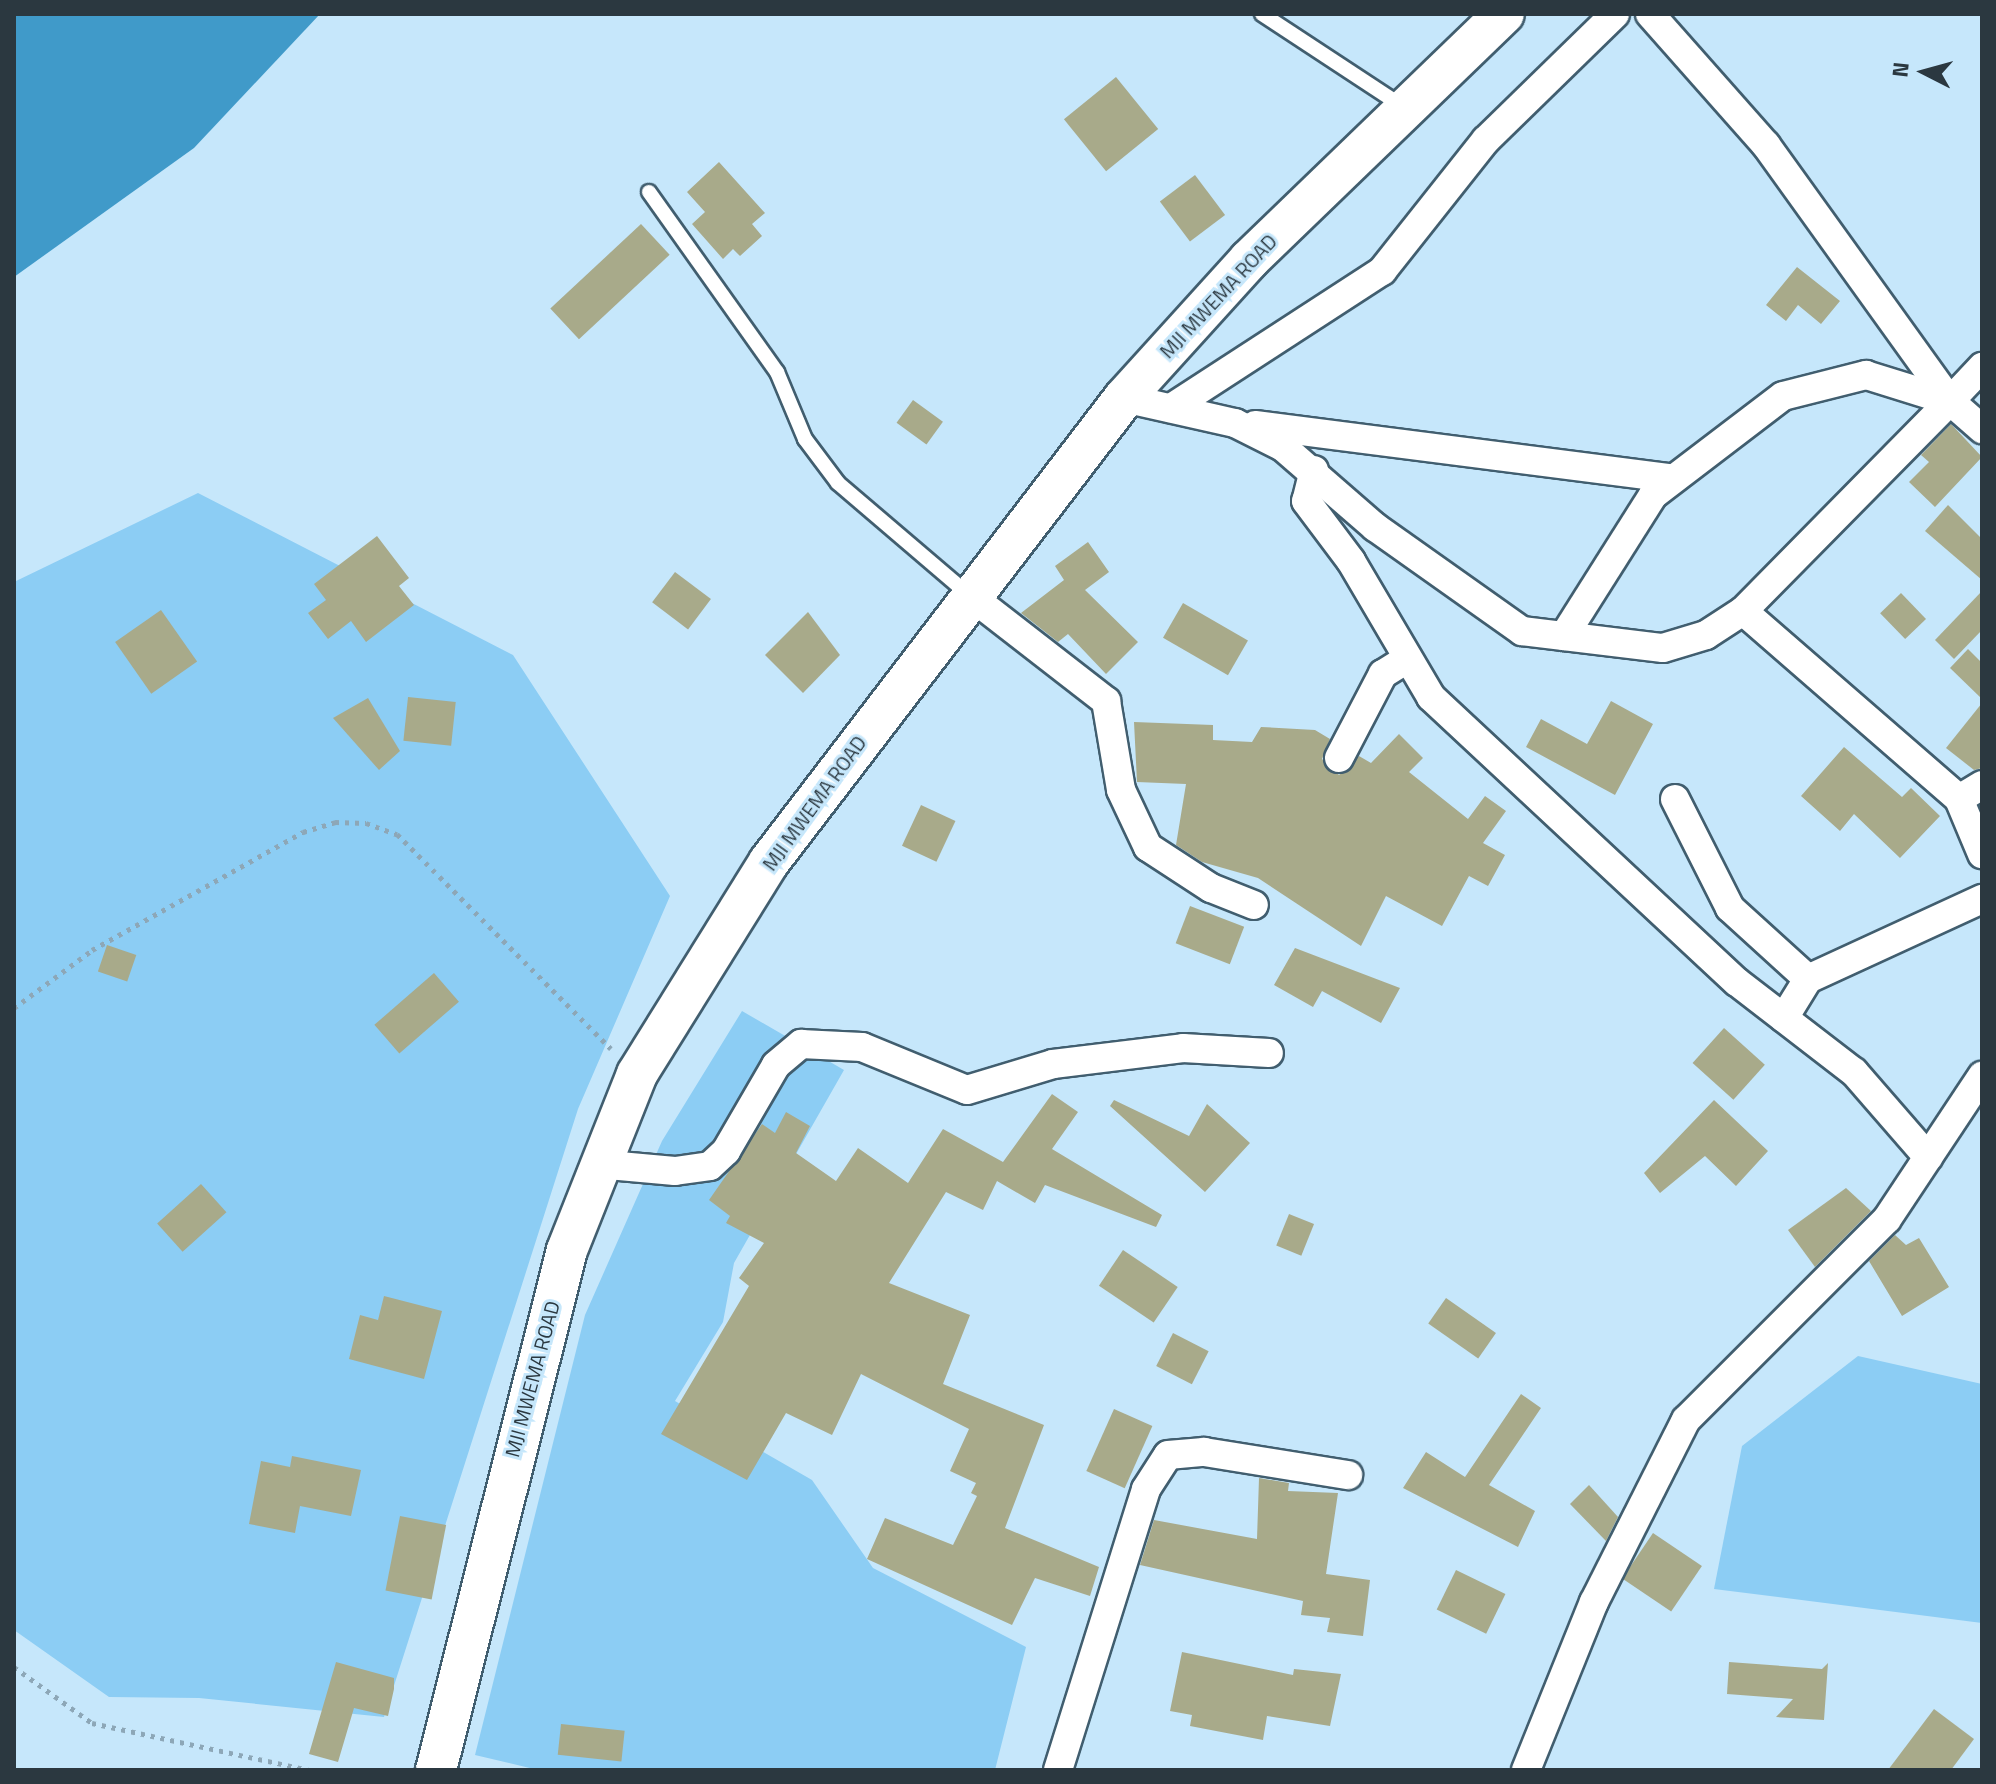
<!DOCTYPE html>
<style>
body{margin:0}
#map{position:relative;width:1996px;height:1784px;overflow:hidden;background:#c6e7fb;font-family:"Titillium Web",sans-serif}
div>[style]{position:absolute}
.green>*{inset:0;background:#8ccdf4}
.water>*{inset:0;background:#409ac9}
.building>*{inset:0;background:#a8aa8a;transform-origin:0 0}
.path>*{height:5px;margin-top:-2.5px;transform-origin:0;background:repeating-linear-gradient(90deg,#8da7b7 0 4px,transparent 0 10px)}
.roads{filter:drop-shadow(2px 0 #415e6f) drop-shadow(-2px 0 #415e6f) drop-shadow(0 2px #415e6f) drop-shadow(0 -2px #415e6f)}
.service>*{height:14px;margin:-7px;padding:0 7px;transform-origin:7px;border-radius:7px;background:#fff}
.minor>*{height:28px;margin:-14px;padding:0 14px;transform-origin:14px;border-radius:14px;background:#fff}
.secondary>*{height:40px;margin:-20px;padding:0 20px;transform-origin:20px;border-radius:20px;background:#fff}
span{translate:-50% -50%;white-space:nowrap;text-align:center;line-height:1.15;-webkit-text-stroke:6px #c6e7fb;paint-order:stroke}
.street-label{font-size:20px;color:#2b3840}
.frame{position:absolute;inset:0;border:16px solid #2b3840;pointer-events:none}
.north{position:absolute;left:1884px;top:32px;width:80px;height:80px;-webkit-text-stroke:6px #c6e7fb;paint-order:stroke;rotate:276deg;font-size:22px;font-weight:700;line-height:32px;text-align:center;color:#2b3840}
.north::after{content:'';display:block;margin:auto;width:28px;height:36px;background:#2b3840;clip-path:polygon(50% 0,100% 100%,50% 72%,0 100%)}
</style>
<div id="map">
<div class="green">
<i style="clip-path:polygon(198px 493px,513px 655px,670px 896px,578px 1109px,384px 1717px,199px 1698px,109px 1697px,14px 1630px,14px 582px)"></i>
<i style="clip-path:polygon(742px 1011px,844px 1070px,734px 1263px,723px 1322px,675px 1401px,812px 1480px,873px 1568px,1026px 1647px,995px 1770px,538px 1770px,475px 1755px,585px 1315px,662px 1141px)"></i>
<i style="clip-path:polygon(1858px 1356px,1982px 1384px,1982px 1623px,1714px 1589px,1742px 1446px)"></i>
</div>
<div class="water">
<i style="clip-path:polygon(14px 14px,320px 14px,194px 148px,14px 277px)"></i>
</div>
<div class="building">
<i style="left:1116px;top:77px;width:67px;height:67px;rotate:51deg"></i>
<i style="clip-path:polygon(719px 162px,765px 213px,752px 224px,762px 236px,740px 256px,733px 249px,723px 259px,692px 224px,705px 212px,687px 192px)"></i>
<i style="left:1195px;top:175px;width:50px;height:44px;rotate:53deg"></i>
<i style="left:641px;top:224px;width:42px;height:124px;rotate:47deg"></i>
<i style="clip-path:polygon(1797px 267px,1840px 301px,1821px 324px,1798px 305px,1786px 321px,1766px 305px)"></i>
<i style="left:913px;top:400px;width:37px;height:28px;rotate:36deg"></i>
<i style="clip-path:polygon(1951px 424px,1982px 457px,1935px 507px,1909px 482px,1929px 462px,1921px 455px)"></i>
<i style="clip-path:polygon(1948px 505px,1982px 539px,1982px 580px,1925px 531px)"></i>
<i style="clip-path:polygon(377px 536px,409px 578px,399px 586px,414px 605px,366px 642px,351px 621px,328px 639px,308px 613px,326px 600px,314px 584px)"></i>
<i style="clip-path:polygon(1088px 542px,1109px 572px,1085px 590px,1138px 642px,1106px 674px,1068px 634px,1058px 642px,1021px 613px,1064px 580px,1055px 566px)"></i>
<i style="left:675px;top:572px;width:45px;height:38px;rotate:37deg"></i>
<i style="clip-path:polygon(1982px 591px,1982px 630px,1954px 659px,1935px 640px)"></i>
<i style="left:1901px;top:593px;width:36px;height:29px;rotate:46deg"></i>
<i style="left:1183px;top:603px;width:75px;height:40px;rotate:30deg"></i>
<i style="left:161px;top:610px;width:63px;height:56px;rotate:55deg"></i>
<i style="clip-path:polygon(808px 612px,840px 655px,803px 693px,765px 655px)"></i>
<i style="clip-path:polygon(1968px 649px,1982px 663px,1982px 699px,1950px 668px)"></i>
<i style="left:408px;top:697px;width:48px;height:44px;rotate:6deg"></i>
<i style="clip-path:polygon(368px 698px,400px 751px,379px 770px,333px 718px)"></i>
<i style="clip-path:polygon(1611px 701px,1653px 724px,1615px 795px,1526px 747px,1541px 719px,1587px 744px)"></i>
<i style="clip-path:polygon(1982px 703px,1982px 768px,1974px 770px,1946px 748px)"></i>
<i style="clip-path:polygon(1134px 722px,1213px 725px,1213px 740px,1252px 742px,1261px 727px,1315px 730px,1330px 739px,1322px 759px,1339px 775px,1359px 756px,1371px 763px,1399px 734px,1423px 758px,1409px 772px,1468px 819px,1485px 796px,1506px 811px,1483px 843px,1505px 855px,1488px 886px,1469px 876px,1442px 926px,1386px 896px,1361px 946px,1258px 878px,1202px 862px,1176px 845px,1186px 784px,1137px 782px)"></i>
<i style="clip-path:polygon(1844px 747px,1902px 797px,1911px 788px,1940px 816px,1900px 858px,1854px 814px,1840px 831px,1801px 796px)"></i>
<i style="left:921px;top:805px;width:38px;height:45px;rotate:25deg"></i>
<i style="left:1190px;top:906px;width:58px;height:40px;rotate:21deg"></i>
<i style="left:107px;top:945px;width:31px;height:28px;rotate:19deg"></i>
<i style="clip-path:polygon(1295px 948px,1400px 988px,1381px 1023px,1322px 991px,1313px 1007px,1274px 985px)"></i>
<i style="left:434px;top:973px;width:38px;height:79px;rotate:49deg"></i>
<i style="left:1724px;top:1028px;width:55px;height:47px;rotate:42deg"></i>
<i style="clip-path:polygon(1052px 1094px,1078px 1112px,1052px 1149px,1162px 1215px,1156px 1227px,1045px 1185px,1035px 1203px,997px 1181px,983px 1210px,946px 1192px,889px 1283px,970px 1315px,943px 1384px,1044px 1425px,1005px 1528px,1099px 1567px,1090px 1596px,1035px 1578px,1012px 1625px,867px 1559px,885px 1518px,953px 1545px,977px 1496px,971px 1493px,976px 1483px,950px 1471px,969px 1429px,861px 1374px,832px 1435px,786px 1413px,747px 1480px,661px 1434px,749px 1286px,739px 1278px,764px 1243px,726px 1223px,730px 1216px,709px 1200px,762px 1124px,775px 1133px,786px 1112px,810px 1126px,796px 1153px,836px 1181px,858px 1148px,908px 1183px,943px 1129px,1003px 1162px)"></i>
<i style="clip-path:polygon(1114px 1100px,1189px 1136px,1207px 1104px,1250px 1143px,1205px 1192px,1110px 1106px)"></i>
<i style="clip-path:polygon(1714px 1100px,1768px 1151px,1736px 1186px,1705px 1156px,1660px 1193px,1644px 1173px)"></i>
<i style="left:201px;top:1184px;width:38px;height:59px;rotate:48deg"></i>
<i style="clip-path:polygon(1846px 1188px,1871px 1211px,1815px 1267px,1788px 1230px)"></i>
<i style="left:1289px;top:1214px;width:27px;height:34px;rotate:22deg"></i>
<i style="clip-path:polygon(1895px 1235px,1906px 1245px,1919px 1238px,1949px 1287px,1902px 1316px,1869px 1261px)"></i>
<i style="left:1123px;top:1250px;width:66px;height:43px;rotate:34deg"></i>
<i style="clip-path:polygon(384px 1296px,442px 1311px,424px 1379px,349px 1359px,360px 1315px,378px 1320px)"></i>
<i style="left:1446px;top:1298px;width:61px;height:31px;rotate:35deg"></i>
<i style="left:1173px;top:1333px;width:40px;height:37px;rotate:27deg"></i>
<i style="clip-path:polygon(1521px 1394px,1541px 1408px,1489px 1485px,1535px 1511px,1518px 1547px,1403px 1488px,1426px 1452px,1465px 1477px)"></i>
<i style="left:1114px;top:1409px;width:42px;height:68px;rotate:24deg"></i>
<i style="clip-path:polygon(292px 1456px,361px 1470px,351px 1516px,300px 1506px,295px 1533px,249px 1524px,261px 1461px,290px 1467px)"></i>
<i style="clip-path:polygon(1259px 1478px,1289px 1483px,1288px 1491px,1338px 1493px,1326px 1574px,1370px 1580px,1363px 1636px,1327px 1632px,1330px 1618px,1301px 1615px,1303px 1601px,1140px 1565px,1154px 1520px,1257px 1539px)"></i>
<i style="clip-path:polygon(1589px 1485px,1618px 1517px,1606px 1541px,1570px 1504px)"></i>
<i style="left:400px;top:1516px;width:47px;height:76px;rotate:11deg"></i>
<i style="left:1653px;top:1533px;width:59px;height:55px;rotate:34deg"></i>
<i style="left:1456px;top:1570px;width:55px;height:44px;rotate:26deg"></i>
<i style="clip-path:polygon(1182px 1652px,1293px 1675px,1294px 1669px,1341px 1674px,1330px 1726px,1267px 1716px,1263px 1740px,1190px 1726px,1192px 1715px,1170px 1711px)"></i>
<i style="clip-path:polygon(336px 1662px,394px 1678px,394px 1689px,388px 1716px,354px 1708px,338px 1762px,309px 1754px)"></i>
<i style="clip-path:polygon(1729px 1662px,1822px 1669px,1828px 1663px,1824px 1720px,1776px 1717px,1793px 1699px,1727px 1694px)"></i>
<i style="clip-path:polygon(1934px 1709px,1974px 1739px,1951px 1770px,1888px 1770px)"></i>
<i style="left:561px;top:1724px;width:64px;height:31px;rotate:6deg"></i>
</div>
<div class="path">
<i style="left:14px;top:1008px;width:97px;rotate:-36.6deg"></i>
<i style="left:92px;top:950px;width:242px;rotate:-29.2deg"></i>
<i style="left:303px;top:832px;width:34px;rotate:-17deg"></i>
<i style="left:335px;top:822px;width:31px;rotate:2deg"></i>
<i style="left:366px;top:823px;width:33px;rotate:20deg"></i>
<i style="left:397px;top:834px;width:303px;rotate:45.1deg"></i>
<i style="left:14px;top:1667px;width:96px;rotate:35.7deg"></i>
<i style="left:92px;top:1723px;width:223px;rotate:12.2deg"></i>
</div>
<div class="roads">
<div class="service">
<i style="left:1262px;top:14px;width:168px;rotate:33.3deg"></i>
<i style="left:649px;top:192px;width:221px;rotate:54.6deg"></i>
<i style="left:777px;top:372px;width:73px;rotate:67.3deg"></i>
<i style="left:805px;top:439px;width:55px;rotate:53.1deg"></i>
<i style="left:838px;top:483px;width:171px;rotate:40.5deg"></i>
</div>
<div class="minor">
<i style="left:1650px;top:14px;width:175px;rotate:48.5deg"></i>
<i style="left:1766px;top:145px;width:315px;rotate:54.3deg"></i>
<i style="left:1950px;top:401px;width:43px;rotate:41.2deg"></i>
<i style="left:1124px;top:398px;width:114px;rotate:12.7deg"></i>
<i style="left:1235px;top:423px;width:54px;rotate:26.6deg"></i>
<i style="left:1283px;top:447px;width:122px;rotate:41deg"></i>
<i style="left:1375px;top:527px;width:180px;rotate:35.3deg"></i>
<i style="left:1522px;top:631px;width:142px;rotate:6.9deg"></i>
<i style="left:1663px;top:648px;width:45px;rotate:-16.8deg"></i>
<i style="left:1706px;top:635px;width:44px;rotate:-33deg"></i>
<i style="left:1743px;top:611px;width:286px;rotate:41deg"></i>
<i style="left:1959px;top:799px;width:60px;rotate:67.3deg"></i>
<i style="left:1171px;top:408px;width:252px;rotate:-33deg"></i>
<i style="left:1382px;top:271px;width:167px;rotate:-51.6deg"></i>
<i style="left:1486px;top:140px;width:180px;rotate:-44.3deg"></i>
<i style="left:1255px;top:425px;width:418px;rotate:7.3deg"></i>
<i style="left:1314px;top:470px;width:32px;rotate:104deg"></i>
<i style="left:1306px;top:501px;width:75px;rotate:53.1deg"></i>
<i style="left:1351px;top:561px;width:158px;rotate:59.5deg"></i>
<i style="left:1431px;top:697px;width:418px;rotate:43deg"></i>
<i style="left:1737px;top:982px;width:148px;rotate:37.6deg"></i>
<i style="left:1854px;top:1072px;width:113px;rotate:49deg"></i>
<i style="left:968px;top:594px;width:175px;rotate:37.8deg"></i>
<i style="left:1106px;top:701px;width:90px;rotate:80.4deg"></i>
<i style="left:1121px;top:790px;width:63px;rotate:64.7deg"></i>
<i style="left:1148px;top:847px;width:75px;rotate:33.1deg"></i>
<i style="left:1211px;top:888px;width:46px;rotate:21.6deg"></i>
<i style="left:1743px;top:611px;width:295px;rotate:-45.4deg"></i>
<i style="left:1564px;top:636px;width:167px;rotate:-57.7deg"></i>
<i style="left:1653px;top:495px;width:163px;rotate:-37.3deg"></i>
<i style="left:1783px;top:396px;width:86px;rotate:-14.2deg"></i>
<i style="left:1866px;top:375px;width:88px;rotate:17.2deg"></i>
<i style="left:1950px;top:401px;width:47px;rotate:-46.7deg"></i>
<i style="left:1339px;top:758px;width:95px;rotate:-62.4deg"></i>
<i style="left:1383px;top:674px;width:26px;rotate:-32deg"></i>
<i style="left:1675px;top:799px;width:122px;rotate:63.2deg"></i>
<i style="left:1730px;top:908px;width:105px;rotate:42.3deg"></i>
<i style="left:1808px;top:979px;width:46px;rotate:121.6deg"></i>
<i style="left:1959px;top:799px;width:27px;rotate:-31deg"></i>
<i style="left:1808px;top:979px;width:192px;rotate:-24.7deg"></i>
<i style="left:597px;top:1164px;width:78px;rotate:5.1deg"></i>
<i style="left:675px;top:1171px;width:35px;rotate:-8deg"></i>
<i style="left:710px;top:1166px;width:22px;rotate:-43deg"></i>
<i style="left:726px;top:1151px;width:99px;rotate:-59.8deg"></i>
<i style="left:776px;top:1065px;width:33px;rotate:-40deg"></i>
<i style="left:801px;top:1044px;width:61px;rotate:2.8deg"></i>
<i style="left:862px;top:1047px;width:113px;rotate:22.3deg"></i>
<i style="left:967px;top:1090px;width:90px;rotate:-16.8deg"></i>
<i style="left:1053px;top:1064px;width:131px;rotate:-7deg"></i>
<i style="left:1183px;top:1048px;width:86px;rotate:3.3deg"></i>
<i style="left:1058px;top:1770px;width:294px;rotate:-72.6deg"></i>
<i style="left:1146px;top:1489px;width:40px;rotate:-57.1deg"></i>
<i style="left:1168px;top:1455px;width:36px;rotate:-5deg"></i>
<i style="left:1204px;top:1452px;width:146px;rotate:9.1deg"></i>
<i style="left:1526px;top:1770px;width:181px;rotate:-68deg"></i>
<i style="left:1594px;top:1602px;width:204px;rotate:-63.2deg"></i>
<i style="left:1686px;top:1420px;width:284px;rotate:-45deg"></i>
<i style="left:1887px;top:1219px;width:172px;rotate:-56.4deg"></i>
</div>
<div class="secondary">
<i style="left:436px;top:1770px;width:536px;rotate:-75.86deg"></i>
<i style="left:567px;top:1250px;width:189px;rotate:-68.3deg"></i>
<i style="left:637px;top:1074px;width:250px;rotate:-58.1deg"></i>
<i style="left:769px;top:862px;width:584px;rotate:-52.58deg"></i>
<i style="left:1124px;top:398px;width:186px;rotate:-47.8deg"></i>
<i style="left:1249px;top:260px;width:354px;rotate:-44deg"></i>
</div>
</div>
<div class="street-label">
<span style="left:1218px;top:296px;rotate:-47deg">MJI MWEMA ROAD</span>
<span style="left:814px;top:803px;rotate:-54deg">MJI MWEMA ROAD</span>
<span style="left:532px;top:1379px;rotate:-75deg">MJI MWEMA ROAD</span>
</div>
<div class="frame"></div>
<div class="north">N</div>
</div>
